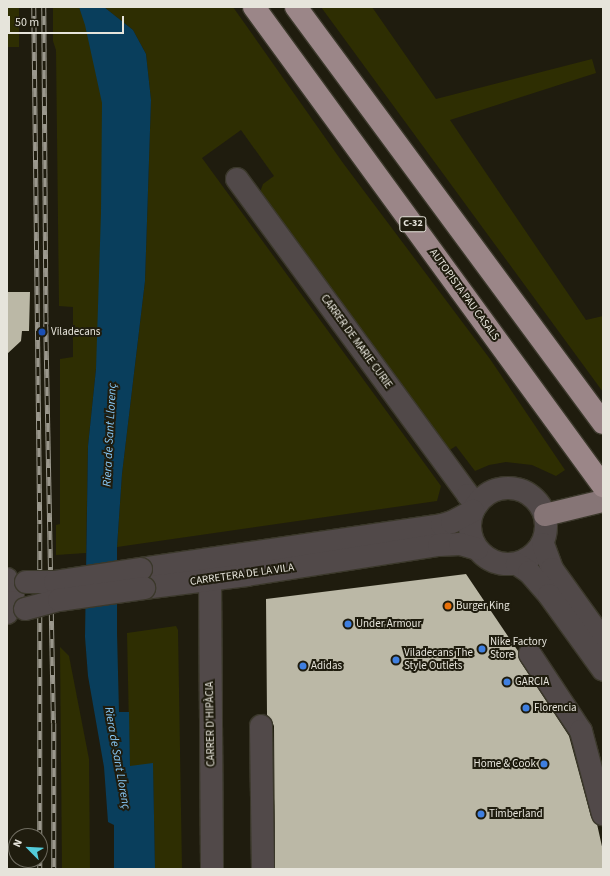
<!DOCTYPE html>
<meta charset="utf-8">
<style>
body{margin:0}
#map{position:relative;width:610px;height:876px;overflow:hidden;background:#1f1c0e;font-family:"Source Sans 3",sans-serif}
div>[style]{position:absolute}
.green>*{inset:0;background:#2e2e02;transform-origin:0 0}
.water>*{inset:0;background:#093e5c}
.building>*{inset:0;background:#bbb8a6}
.roads{filter:drop-shadow(1px 0 #3b382b) drop-shadow(-1px 0 #3b382b) drop-shadow(0 1px #3b382b) drop-shadow(0 -1px #3b382b)}
.minor>*{height:22px;margin:-11px;padding:0 11px;transform-origin:11px;border-radius:11px;background:#514949}
.minor>.ring{margin:-11px;padding:0;box-sizing:content-box;background:none;border:22px solid #514949;border-radius:50%}
.major>*{height:22px;margin:-11px;padding:0 11px;transform-origin:11px;border-radius:11px;background:#867576}
.highway>*{height:22px;margin:-11px;padding:0 11px;transform-origin:11px;border-radius:11px;background:#9b8688}
.rail>*{height:4.5px;margin-top:-2.25px;transform-origin:0;background:repeating-linear-gradient(90deg,#1f1c0e 0 9px,#9b988d 0 18px);box-sizing:border-box;border-block:1px solid #9b988d}
.bridges{filter:drop-shadow(1px 0 #3b382b) drop-shadow(-1px 0 #3b382b) drop-shadow(0 1px #3b382b) drop-shadow(0 -1px #3b382b)}
.minor-bridge>*{height:22px;margin:-11px;padding:0 11px;transform-origin:11px;border-radius:11px;background:#514949}
.dots>*{width:11px;height:11px;translate:-50% -50%;box-sizing:border-box;border:2px solid #1f1c0e;border-radius:50%}
span{translate:-50% -50%;white-space:nowrap;text-align:center;line-height:1.15;-webkit-text-stroke:4px #1f1c0e;paint-order:stroke}
.shield-label span{padding:1px 3px;background:#1f1c0e;border:1px solid;border-radius:3px;-webkit-text-stroke-width:0}
.shield-label{font-size:10px;color:#e6e4db;font-weight:700}
.street-label{font-size:11px;color:#e6e4db}
.poi-label{font-size:11px;color:#e6e4db}
.left{translate:0 -50%;text-align:left}
.right{translate:-100% -50%;text-align:right}
.water-label{font-size:12px;color:#89c9f7;font-style:italic}
.frame{position:absolute;inset:0;border:8px solid #e6e4db;pointer-events:none}
.north{position:absolute;left:8px;top:828px;width:40px;height:40px;box-sizing:border-box;background:#1f1c0e;border:1px solid #6f6c60;border-radius:50%;rotate:294deg;font-size:11px;font-weight:700;line-height:16px;text-align:center;color:#e6e4db}
.north::after{content:'';display:block;margin:auto;width:14px;height:18px;background:#53cbda;clip-path:polygon(50% 0,100% 100%,50% 72%,0 100%)}
.scale{position:absolute;left:8px;top:16px;width:116px;height:18px;box-sizing:border-box;border:2px solid #e6e4db;border-top:0;padding-left:5px;font-size:12px;line-height:14px;white-space:nowrap;color:#e6e4db;-webkit-text-stroke:3px #1f1c0e;paint-order:stroke}
</style>
<div id="map">
<div class="green">
<i style="left:7px;top:7px;width:12px;height:40px"></i>
<i style="clip-path:polygon(53px 7px,79px 7px,111px 88px,109px 243px,88px 446px,86px 553px,56px 555px,56px 525px,60px 524px,60px 359px,73px 357px,73px 307px,59px 306px,56px 50px,53px 41px)"></i>
<i style="clip-path:polygon(104px 7px,233px 7px,343px 163px,490px 359px,565px 470px,556px 476px,532px 465px,506px 462px,489px 465px,475px 471px,456px 446px,448px 451px,259px 195px,263px 184px,274px 176px,241px 130px,202px 158px,441px 486px,437px 501px,117px 547px,122px 474px,145px 281px,151px 100px,146px 54px,133px 30px)"></i>
<i style="clip-path:polygon(321px 7px,372px 7px,436px 99px,592px 59px,596px 73px,450px 120px,586px 320px,603px 316px,603px 392px)"></i>
<i style="clip-path:polygon(176px 626px,178px 630px,182px 869px,155px 869px,153px 771px,130px 774px,127px 633px)"></i>
<i style="clip-path:polygon(60px 647px,69px 656px,89px 759px,90px 869px,62px 869px)"></i>
</div>
<div class="water">
<i style="clip-path:polygon(79px 7px,104px 7px,133px 30px,146px 54px,151px 100px,145px 281px,122px 474px,117px 547px,117px 633px,119px 712px,129px 712px,130px 766px,153px 763px,155px 869px,114px 869px,114px 825px,108px 822px,104px 767px,88px 676px,85px 637px,88px 446px,96px 369px,101px 212px,102px 103px,85px 25px)"></i>
</div>
<div class="building">
<i style="clip-path:polygon(7px 292px,30px 292px,29px 331px,22px 331px,21px 341px,7px 354px)"></i>
<i style="clip-path:polygon(466px 574px,518px 651px,520px 661px,569px 736px,591px 817px,597px 824px,603px 851px,603px 869px,275px 869px,274px 726px,271px 719px,267px 715px,266px 599px)"></i>
</div>
<div class="roads">
<div class="minor">
<i style="left:237px;top:179px;width:391px;rotate:53.8deg"></i>
<i style="left:468px;top:495px;width:13px;rotate:45deg"></i>
<i class="ring" style="left:470px;top:488px;width:54px;height:54px"></i>
<i style="left:543px;top:544px;width:27px;rotate:70deg"></i>
<i style="left:552px;top:569px;width:87px;rotate:54.3deg"></i>
<i style="left:517px;top:564px;width:14px;rotate:34deg"></i>
<i style="left:529px;top:572px;width:30px;rotate:49deg"></i>
<i style="left:549px;top:595px;width:92px;rotate:54.2deg"></i>
<i style="left:141px;top:569px;width:304px;rotate:-8.3deg"></i>
<i style="left:442px;top:525px;width:10px;rotate:-17deg"></i>
<i style="left:452px;top:522px;width:24px;rotate:-28deg"></i>
<i style="left:7px;top:579px;width:16px;rotate:68deg"></i>
<i style="left:13px;top:594px;width:8px;rotate:97deg"></i>
<i style="left:12px;top:602px;width:12px;rotate:114deg"></i>
<i style="left:210px;top:579px;width:290px;rotate:89.6deg"></i>
<i style="left:144px;top:588px;width:104px;rotate:-7.2deg"></i>
<i style="left:247px;top:575px;width:194px;rotate:-8.9deg"></i>
<i style="left:439px;top:545px;width:21px;rotate:-3deg"></i>
<i style="left:460px;top:544px;width:18px;rotate:16deg"></i>
<i style="left:530px;top:654px;width:92px;rotate:56.5deg"></i>
<i style="left:581px;top:731px;width:86px;rotate:75.2deg"></i>
<i style="left:261px;top:726px;width:143px;rotate:89.2deg"></i>
</div>
<div class="major">
<i style="left:545px;top:515px;width:60px;rotate:-13.6deg"></i>
</div>
<div class="highway">
<i style="left:254px;top:7px;width:593px;rotate:53.92deg"></i>
<i style="left:296px;top:7px;width:517px;rotate:53.57deg"></i>
</div>
</div>
<div class="rail">
<i style="left:34px;top:7px;width:517px;rotate:89.34deg"></i>
<i style="left:40px;top:524px;width:345px;rotate:90deg"></i>
<i style="left:44px;top:7px;width:317px;rotate:89.6deg"></i>
<i style="left:46px;top:324px;width:399px;rotate:88.9deg"></i>
<i style="left:54px;top:723px;width:146px;rotate:90deg"></i>
</div>
<div class="bridges">
<div class="minor-bridge">
<i style="left:26px;top:582px;width:29px"></i>
<i style="left:55px;top:582px;width:87px;rotate:-8.6deg"></i>
<i style="left:25px;top:609px;width:35px;rotate:-15deg"></i>
<i style="left:59px;top:600px;width:86px;rotate:-8deg"></i>
</div>
</div>
<div class="dots">
<i style="left:42px;top:332px;background:#1a4fb4"></i>
<i style="left:448px;top:606px;background:#e8710a"></i>
<i style="left:348px;top:624px;background:#3f7fe0"></i>
<i style="left:482px;top:649px;background:#3f7fe0"></i>
<i style="left:396px;top:660px;background:#3f7fe0"></i>
<i style="left:303px;top:666px;background:#3f7fe0"></i>
<i style="left:507px;top:682px;background:#3f7fe0"></i>
<i style="left:526px;top:708px;background:#3f7fe0"></i>
<i style="left:544px;top:764px;background:#3f7fe0"></i>
<i style="left:481px;top:814px;background:#3f7fe0"></i>
</div>
<div class="shield-label">
<span style="left:413px;top:224px">C-32</span>
</div>
<div class="street-label">
<span style="left:464px;top:295px;rotate:54deg">AUTOPISTA PAU CASALS</span>
<span style="left:356px;top:342px;rotate:54deg">CARRER DE MARIE CURIE</span>
<span style="left:242px;top:575px;rotate:-8deg">CARRETERA DE LA VILA</span>
<span style="left:211px;top:724px;rotate:-91deg">CARRER D'HIPÀCIA</span>
</div>
<div class="poi-label">
<span class="left" style="left:51px;top:332px">Viladecans</span>
<span class="left" style="left:456px;top:606px">Burger King</span>
<span class="left" style="left:356px;top:624px">Under Armour</span>
<span class="left" style="left:490px;top:649px">Nike Factory<br>Store</span>
<span class="left" style="left:404px;top:660px">Viladecans The<br>Style Outlets</span>
<span class="left" style="left:311px;top:666px">Adidas</span>
<span class="left" style="left:515px;top:682px">GARCIA</span>
<span class="left" style="left:534px;top:708px">Florencia</span>
<span class="right" style="left:536px;top:764px">Home &amp; Cook</span>
<span class="left" style="left:489px;top:814px">Timberland</span>
</div>
<div class="water-label">
<span style="left:110px;top:435px;rotate:-87deg">Riera de Sant Llorenç</span>
<span style="left:117px;top:758px;rotate:80deg">Riera de Sant Llorenç</span>
</div>
<div class="frame"></div>
<div class="north">N</div>
<div class="scale">50 m</div>
</div>
